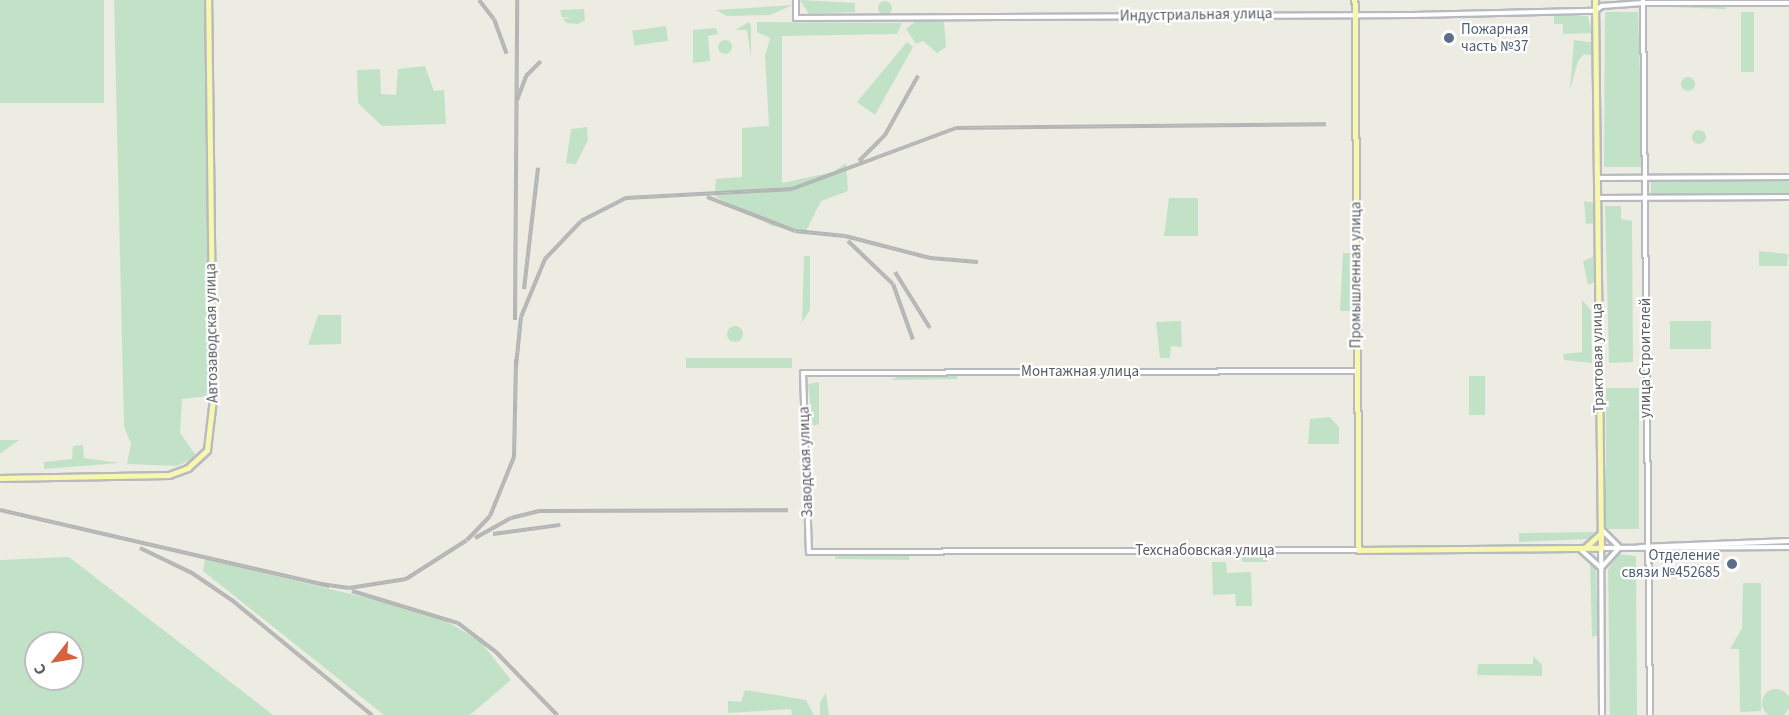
<!DOCTYPE html>
<meta charset="utf-8">
<style>
body{margin:0}
#map{position:relative;width:1789px;height:715px;overflow:hidden;background:#ecece3;font-family:"Source Sans 3",sans-serif}
div>[style]{position:absolute}
.green>*{inset:0;background:#c2e2c7;transform-origin:0 0}
.round{border-radius:50%}
.roads{filter:drop-shadow(2px 0 #b8bac0) drop-shadow(-2px 0 #b8bac0) drop-shadow(0 2px #b8bac0) drop-shadow(0 -2px #b8bac0)}
.secondary>*{height:4px;margin:-2px;padding:0 2px;transform-origin:2px;border-radius:2px;background:#fff}
.primary>*{height:4.5px;margin:-2.25px;padding:0 2.25px;transform-origin:2.25px;border-radius:2.25px;background:#f7f7ad}
.rail>*{height:4px;margin-top:-2px;transform-origin:0;background:repeating-linear-gradient(90deg,#fff 0 4.5px,#b3b4b4 0 9px);box-sizing:border-box;border-block:2px solid #b3b4b4}
.dots>*{width:16px;height:16px;translate:-50% -50%;box-sizing:border-box;border:3px solid #fff;border-radius:50%}
span{translate:-50% -50%;white-space:nowrap;text-align:center;line-height:1.15;-webkit-text-stroke:4.5px #fff;paint-order:stroke}
.street-label{font-size:15px;color:#5b5d62}
.service-label{font-size:15px;color:#4e5e75}
.left{translate:0 -50%;text-align:left}
.right{translate:-100% -50%;text-align:right}
.north{position:absolute;left:24px;top:631px;width:60px;height:60px;box-sizing:border-box;background:#fff;border:2px solid #bdbec0;border-radius:50%;rotate:239deg;font-size:16px;font-weight:700;line-height:24px;text-align:center;color:#5b5d62}
.north::after{content:'';display:block;margin:auto;width:21px;height:27px;background:#d8623e;clip-path:polygon(50% 0,100% 100%,50% 72%,0 100%)}
</style>
<div id="map">
<div class="green">
<i style="left:0;top:0;width:104px;height:103px"></i>
<i style="clip-path:polygon(114px 0,206px 0,209px 396px,182px 399px,180px 433px,197px 457px,177px 466px,127px 464px,131px 444px,124px 426px)"></i>
<i style="clip-path:polygon(800px 0,855px 3px,855px 12px,809px 14px)"></i>
<i class="round" style="left:878px;top:1px;width:14px;height:14px"></i>
<i style="clip-path:polygon(1669px 4px,1722px 4px,1726px 9px,1669px 7px)"></i>
<i style="clip-path:polygon(793px 5px,770px 15px,727px 16px,716px 10px)"></i>
<i style="clip-path:polygon(584px 9px,585px 20px,578px 24px,566px 23px,563px 19px,571px 18px,562px 17px,560px 10px)"></i>
<i style="clip-path:polygon(1605px 12px,1638px 12px,1643px 167px,1604px 167px)"></i>
<i style="left:1741px;top:12px;width:13px;height:60px"></i>
<i style="clip-path:polygon(1554px 16px,1588px 16px,1592px 33px,1563px 34px,1563px 24px,1554px 24px)"></i>
<i style="clip-path:polygon(938px 19px,944px 22px,946px 47px,937px 53px,923px 41px,916px 44px,906px 29px,917px 20px)"></i>
<i style="clip-path:polygon(749px 22px,751px 25px,751px 58px,747px 30px,735px 30px)"></i>
<i style="clip-path:polygon(757px 22px,902px 23px,897px 34px,782px 36px,782px 183px,833px 172px,846px 163px,848px 191px,821px 201px,806px 231px,772px 226px,714px 196px,734px 192px,715px 192px,716px 179px,742px 177px,742px 128px,769px 126px,765px 56px,770px 38px,757px 32px)"></i>
<i style="left:666px;top:26px;width:15px;height:34px;rotate:82deg"></i>
<i style="clip-path:polygon(716px 28px,718px 34px,708px 36px,710px 61px,693px 63px,693px 30px)"></i>
<i style="clip-path:polygon(1574px 40px,1597px 43px,1597px 56px,1584px 54px,1578px 61px,1570px 90px)"></i>
<i class="round" style="left:718px;top:40px;width:14px;height:14px"></i>
<i style="clip-path:polygon(907px 42px,913px 47px,875px 115px,857px 102px)"></i>
<i style="clip-path:polygon(425px 66px,434px 91px,444px 90px,446px 124px,382px 126px,358px 103px,357px 70px,380px 69px,381px 94px,396px 95px,398px 69px)"></i>
<i class="round" style="left:1681px;top:77px;width:14px;height:14px"></i>
<i style="clip-path:polygon(587px 127px,588px 140px,576px 164px,566px 163px,571px 129px)"></i>
<i class="round" style="left:1692px;top:130px;width:14px;height:14px"></i>
<i style="left:1789px;top:181px;width:13px;height:138px;rotate:90deg"></i>
<i style="clip-path:polygon(1169px 198px,1198px 198px,1198px 236px,1164px 236px)"></i>
<i style="clip-path:polygon(1584px 201px,1595px 203px,1595px 223px,1586px 224px)"></i>
<i style="clip-path:polygon(1605px 206px,1621px 206px,1621px 219px,1632px 221px,1633px 362px,1609px 363px)"></i>
<i style="clip-path:polygon(1759px 251px,1788px 254px,1787px 266px,1759px 266px)"></i>
<i style="clip-path:polygon(1343px 253px,1352px 253px,1353px 311px,1340px 311px)"></i>
<i style="clip-path:polygon(804px 256px,810px 256px,810px 310px,802px 322px)"></i>
<i style="clip-path:polygon(1593px 257px,1595px 282px,1588px 285px,1583px 261px)"></i>
<i style="clip-path:polygon(1582px 300px,1591px 310px,1592px 363px,1564px 360px,1563px 354px,1582px 352px)"></i>
<i style="clip-path:polygon(318px 315px,341px 315px,341px 344px,308px 345px)"></i>
<i style="clip-path:polygon(1181px 321px,1182px 347px,1171px 346px,1170px 358px,1160px 358px,1156px 322px)"></i>
<i style="left:1670px;top:321px;width:41px;height:28px"></i>
<i class="round" style="left:727px;top:326px;width:16px;height:16px"></i>
<i style="left:792px;top:358px;width:10px;height:106px;rotate:90deg"></i>
<i style="clip-path:polygon(899px 376px,957px 376px,957px 379px,891px 380px)"></i>
<i style="left:1469px;top:376px;width:16px;height:39px"></i>
<i style="clip-path:polygon(819px 382px,819px 424px,813px 426px,808px 384px)"></i>
<i style="left:1606px;top:388px;width:33px;height:141px"></i>
<i style="clip-path:polygon(1330px 417px,1339px 427px,1339px 444px,1308px 444px,1310px 419px)"></i>
<i style="clip-path:polygon(0 440px,19px 440px,0 454px)"></i>
<i style="clip-path:polygon(83px 445px,84px 458px,119px 463px,44px 469px,44px 462px,72px 459px,73px 446px)"></i>
<i style="clip-path:polygon(1594px 532px,1590px 539px,1519px 542px,1519px 533px)"></i>
<i style="left:1242px;top:552px;width:25px;height:10px"></i>
<i style="clip-path:polygon(910px 554px,909px 560px,835px 559px,836px 555px)"></i>
<i style="clip-path:polygon(1617px 554px,1636px 556px,1637px 715px,1610px 715px,1608px 570px)"></i>
<i style="clip-path:polygon(evenodd,69px 557px,273px 715px,0 715px,0 560px,69px 557px,36px 643px,72px 643px,72px 679px,36px 679px,36px 643px)"></i>
<i style="clip-path:polygon(205px 559px,434px 614px,480px 641px,511px 680px,470px 715px,384px 715px,203px 571px)"></i>
<i style="clip-path:polygon(1590px 560px,1596px 568px,1598px 635px,1592px 637px)"></i>
<i style="clip-path:polygon(1212px 562px,1226px 562px,1227px 573px,1251px 572px,1252px 606px,1236px 606px,1235px 594px,1213px 595px)"></i>
<i style="clip-path:polygon(1743px 583px,1761px 583px,1761px 711px,1740px 712px,1739px 649px,1730px 649px,1742px 628px)"></i>
<i style="clip-path:polygon(1533px 656px,1542px 665px,1542px 676px,1477px 675px,1478px 664px,1533px 664px)"></i>
<i class="round" style="left:1762px;top:689px;width:28px;height:28px"></i>
<i style="clip-path:polygon(745px 690px,806px 700px,814px 715px,792px 715px,791px 709px,728px 713px,728px 701px,741px 702px)"></i>
<i style="clip-path:polygon(826px 693px,829px 715px,820px 715px,820px 702px)"></i>
</div>
<div class="roads">
<div class="secondary">
<i style="left:796px;top:0;width:18px;rotate:90deg"></i>
<i style="left:796px;top:18px;width:617px;rotate:-0.28deg"></i>
<i style="left:1413px;top:15px;width:182px;rotate:-1.3deg"></i>
<i style="left:1595px;top:11px;width:9px;rotate:-36deg"></i>
<i style="left:1602px;top:6px;width:41px;rotate:-4.2deg"></i>
<i style="left:1643px;top:3px;width:146px"></i>
<i style="left:1643px;top:0;width:715px;rotate:89.44deg"></i>
<i style="left:1597px;top:178px;width:192px;rotate:-0.3deg"></i>
<i style="left:1597px;top:198px;width:192px;rotate:-0.3deg"></i>
<i style="left:1357px;top:371px;width:554px;rotate:179.79deg"></i>
<i style="left:803px;top:373px;width:179px;rotate:88.1deg"></i>
<i style="left:809px;top:552px;width:550px;rotate:-0.21deg"></i>
<i style="left:1601px;top:529px;width:25px;rotate:45deg"></i>
<i style="left:1640px;top:547px;width:149px;rotate:-2.3deg"></i>
<i style="left:1580px;top:549px;width:28px;rotate:42deg"></i>
<i style="left:1601px;top:568px;width:27px;rotate:-48deg"></i>
<i style="left:1602px;top:715px;width:167px;rotate:-90.3deg"></i>
<i style="left:1601px;top:548px;width:188px;rotate:-0.3deg"></i>
</div>
<div class="primary">
<i style="left:1355px;top:0;width:550px;rotate:89.58deg"></i>
<i style="left:1359px;top:550px;width:242px;rotate:-0.5deg"></i>
<i style="left:1601px;top:548px;width:548px;rotate:-90.63deg"></i>
<i style="left:0;top:478px;width:169px;rotate:-1deg"></i>
<i style="left:169px;top:475px;width:20px;rotate:-20deg"></i>
<i style="left:188px;top:468px;width:26px;rotate:-43deg"></i>
<i style="left:207px;top:450px;width:51px;rotate:-83.3deg"></i>
<i style="left:213px;top:399px;width:399px;rotate:-90.7deg"></i>
<i style="left:1586px;top:547px;width:18px;rotate:-43deg"></i>
</div>
</div>
<div class="rail">
<i style="left:479px;top:0;width:24px;rotate:52deg"></i>
<i style="left:494px;top:19px;width:37px;rotate:70deg"></i>
<i style="left:517px;top:100px;width:26px;rotate:-69deg"></i>
<i style="left:526px;top:76px;width:21px;rotate:-45deg"></i>
<i style="left:859px;top:161px;width:37px;rotate:-45deg"></i>
<i style="left:885px;top:135px;width:68px;rotate:-60.8deg"></i>
<i style="left:707px;top:197px;width:94px;rotate:21.1deg"></i>
<i style="left:795px;top:231px;width:50px;rotate:5.7deg"></i>
<i style="left:845px;top:236px;width:88px;rotate:14.5deg"></i>
<i style="left:930px;top:258px;width:48px;rotate:4.8deg"></i>
<i style="left:848px;top:241px;width:62px;rotate:43.7deg"></i>
<i style="left:893px;top:284px;width:59px;rotate:70.3deg"></i>
<i style="left:895px;top:272px;width:66px;rotate:58deg"></i>
<i style="left:524px;top:289px;width:122px;rotate:-83.4deg"></i>
<i style="left:515px;top:320px;width:320px;rotate:-89.6deg"></i>
<i style="left:516px;top:366px;width:49px;rotate:-84.2deg"></i>
<i style="left:521px;top:317px;width:63px;rotate:-67.5deg"></i>
<i style="left:545px;top:259px;width:52px;rotate:-46.5deg"></i>
<i style="left:581px;top:221px;width:51px;rotate:-27.1deg"></i>
<i style="left:626px;top:198px;width:166px;rotate:-3.1deg"></i>
<i style="left:792px;top:189px;width:175px;rotate:-20.4deg"></i>
<i style="left:956px;top:128px;width:370px;rotate:-0.6deg"></i>
<i style="left:0;top:510px;width:338px;rotate:13deg"></i>
<i style="left:493px;top:534px;width:68px;rotate:-7.7deg"></i>
<i style="left:475px;top:538px;width:41px;rotate:-29.1deg"></i>
<i style="left:511px;top:518px;width:30px;rotate:-14deg"></i>
<i style="left:540px;top:511px;width:248px;rotate:-0.2deg"></i>
<i style="left:140px;top:548px;width:58px;rotate:25.7deg"></i>
<i style="left:192px;top:573px;width:50px;rotate:34.3deg"></i>
<i style="left:233px;top:601px;width:180px;rotate:39.4deg"></i>
<i style="left:321px;top:584px;width:28px;rotate:8deg"></i>
<i style="left:349px;top:588px;width:58px;rotate:-9deg"></i>
<i style="left:406px;top:579px;width:72px;rotate:-32.6deg"></i>
<i style="left:467px;top:540px;width:33px;rotate:-46deg"></i>
<i style="left:490px;top:516px;width:64px;rotate:-67.9deg"></i>
<i style="left:514px;top:457px;width:98px;rotate:-88.8deg"></i>
<i style="left:352px;top:591px;width:111px;rotate:16.8deg"></i>
<i style="left:458px;top:623px;width:48px;rotate:37.3deg"></i>
<i style="left:496px;top:652px;width:88px;rotate:45.9deg"></i>
</div>
<div class="dots">
<i style="left:1449px;top:38px;background:#5c6f8a"></i>
<i style="left:1732px;top:564px;background:#5c6f8a"></i>
</div>
<div class="street-label">
<span style="left:1196px;top:15px;rotate:-1deg">Индустриальная улица</span>
<span style="left:1356px;top:275px;rotate:-90deg">Промышленная улица</span>
<span style="left:212px;top:333px;rotate:-91deg">Автозаводская улица</span>
<span style="left:1598px;top:358px;rotate:-91deg">Трактовая улица</span>
<span style="left:1646px;top:358px;rotate:-90deg">улица Строителей</span>
<span style="left:1080px;top:372px">Монтажная улица</span>
<span style="left:806px;top:462px;rotate:-92deg">Заводская улица</span>
<span style="left:1205px;top:551px">Техснабовская улица</span>
</div>
<div class="service-label">
<span class="left" style="left:1461px;top:38px">Пожарная<br>часть №37</span>
<span class="right" style="left:1720px;top:564px">Отделение<br>связи №452685</span>
</div>
<div class="north">С</div>
</div>
